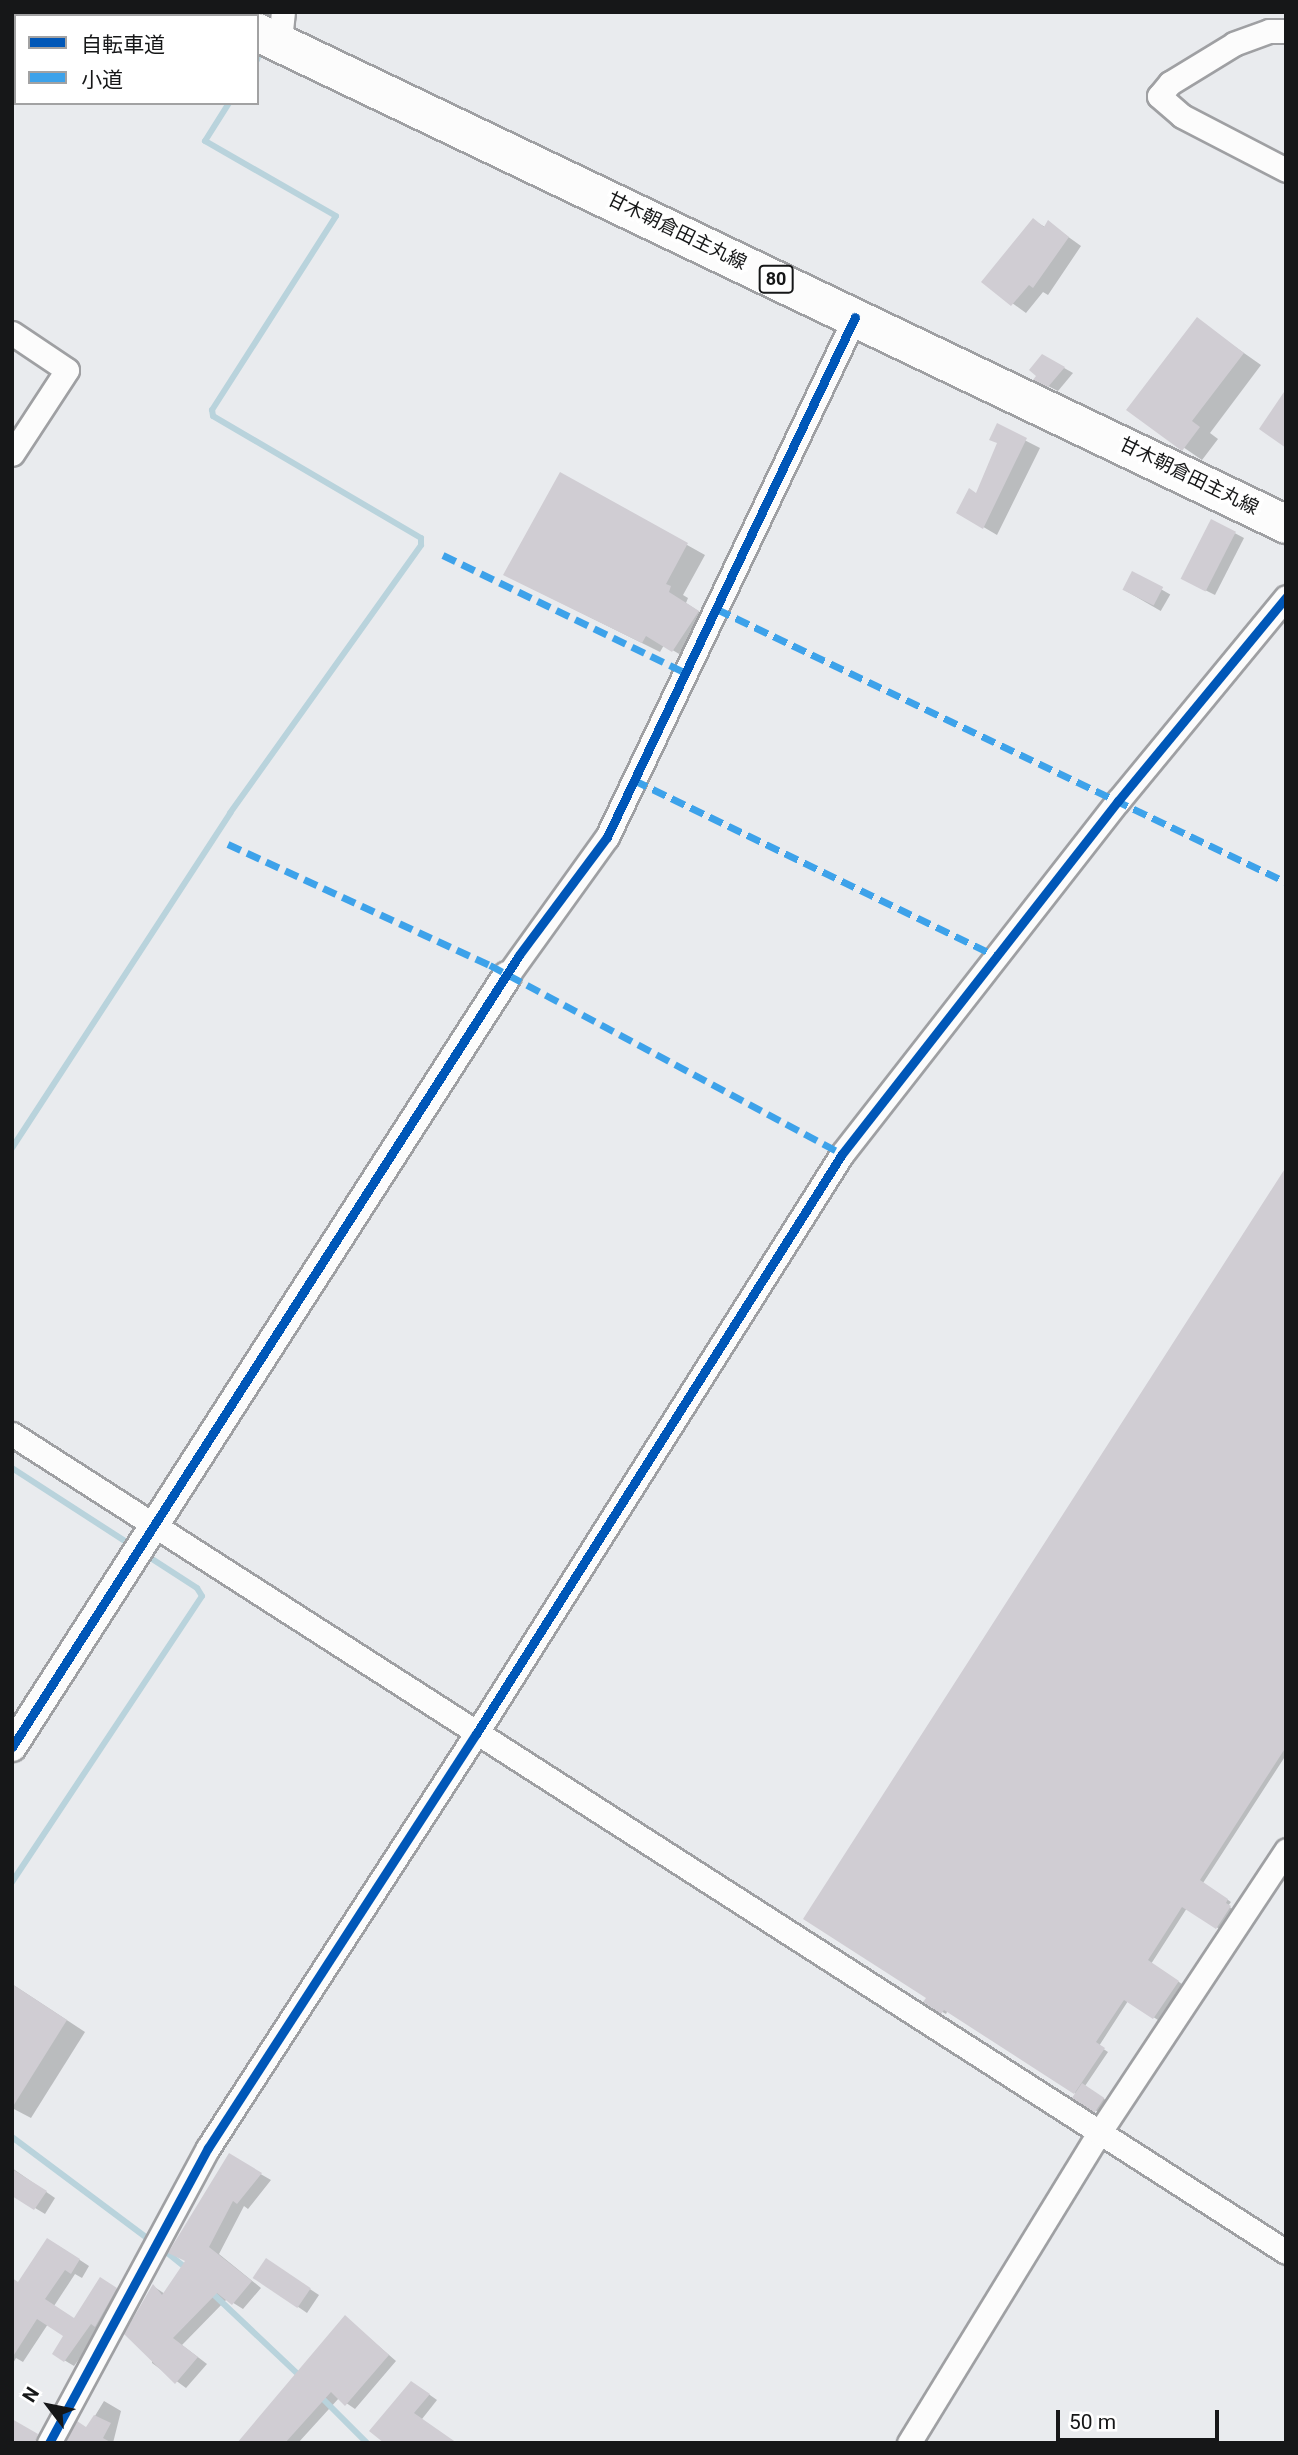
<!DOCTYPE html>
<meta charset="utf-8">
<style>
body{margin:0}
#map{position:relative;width:1298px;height:2455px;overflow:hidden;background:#e9ebee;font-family:Roboto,"Noto Sans JP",sans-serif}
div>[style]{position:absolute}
.shadow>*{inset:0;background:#0003;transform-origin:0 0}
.stream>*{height:6px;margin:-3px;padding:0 3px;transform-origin:3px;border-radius:3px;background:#b9d3dc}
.building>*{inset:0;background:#d0cdd3;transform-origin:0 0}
.roads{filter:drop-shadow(2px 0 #9fa0a3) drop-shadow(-2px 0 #9fa0a3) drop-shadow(0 2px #9fa0a3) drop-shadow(0 -2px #9fa0a3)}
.minor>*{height:23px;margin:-11.5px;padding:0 11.5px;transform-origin:11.5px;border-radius:11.5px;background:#fcfcfc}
.tertiary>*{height:28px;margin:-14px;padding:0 14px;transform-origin:14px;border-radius:14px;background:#fcfcfc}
.primary>*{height:37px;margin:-18.5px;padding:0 18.5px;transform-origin:18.5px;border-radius:18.5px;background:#fcfcfc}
.quiet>*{height:7px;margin-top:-3.5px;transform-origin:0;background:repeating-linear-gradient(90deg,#3da2ea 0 14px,transparent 0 21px)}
.cycleway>*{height:9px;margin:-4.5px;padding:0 4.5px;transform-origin:4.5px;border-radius:4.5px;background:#0057b8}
span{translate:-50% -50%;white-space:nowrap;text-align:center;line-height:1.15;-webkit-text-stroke:7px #fff;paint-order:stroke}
.shield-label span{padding:2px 5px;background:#fff;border:2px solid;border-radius:5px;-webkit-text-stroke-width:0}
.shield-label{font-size:18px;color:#161718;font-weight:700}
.street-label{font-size:19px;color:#161718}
.frame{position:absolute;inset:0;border:14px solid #161718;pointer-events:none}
.legend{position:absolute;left:14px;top:14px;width:245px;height:91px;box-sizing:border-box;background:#fff;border:2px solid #a2a2a3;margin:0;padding:9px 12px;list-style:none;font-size:21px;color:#161718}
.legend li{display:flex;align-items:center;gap:14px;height:35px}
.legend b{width:35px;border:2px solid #a2a2a3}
.north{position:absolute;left:14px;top:2371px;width:70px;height:70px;-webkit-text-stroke:5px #fff;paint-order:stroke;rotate:302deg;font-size:19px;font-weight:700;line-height:28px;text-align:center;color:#161718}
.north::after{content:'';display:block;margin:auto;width:24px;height:32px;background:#161718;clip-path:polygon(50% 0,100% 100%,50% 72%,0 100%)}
.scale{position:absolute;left:1056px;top:2410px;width:163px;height:32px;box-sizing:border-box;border:4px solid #161718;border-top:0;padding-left:9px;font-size:21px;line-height:24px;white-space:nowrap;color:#161718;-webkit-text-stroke:5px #fff;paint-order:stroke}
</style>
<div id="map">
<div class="shadow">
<i style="clip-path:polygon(1033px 220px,1045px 227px,1049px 223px,1081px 246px,1048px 295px,1043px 292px,1026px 313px,983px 282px)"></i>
<i style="clip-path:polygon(1197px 320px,1261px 365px,1210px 433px,1218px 439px,1202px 460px,1129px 410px)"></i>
<i style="clip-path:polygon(1043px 356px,1073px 373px,1058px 391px,1044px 384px)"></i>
<i style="clip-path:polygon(997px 426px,1040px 448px,997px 535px,958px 512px,977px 495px,999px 444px)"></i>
<i style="clip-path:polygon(560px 474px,705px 555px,683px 595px,688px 598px,686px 603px,715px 622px,691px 661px,664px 645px,660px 652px,523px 584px)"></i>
<i style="clip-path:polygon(1212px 521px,1244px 538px,1215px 595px,1191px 583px)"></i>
<i style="left:1133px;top:573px;width:43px;height:19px;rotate:30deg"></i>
<i style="clip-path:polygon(1286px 1170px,1286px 1755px,1203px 1883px,1231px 1902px,1228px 1906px,1234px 1910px,1221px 1930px,1187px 1908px,1151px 1964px,1182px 1984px,1158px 2020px,1128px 2001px,1099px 2046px,1108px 2052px,1085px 2086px,1107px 2101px,1100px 2113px,1075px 2098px,1077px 2094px,948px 2010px,946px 2014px,925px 2002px)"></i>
<i style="clip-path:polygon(12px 1984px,85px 2032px,31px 2118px,12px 2108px)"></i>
<i style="clip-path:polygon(229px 2156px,271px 2180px,248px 2209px,244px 2206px,219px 2254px,261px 2288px,243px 2309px,227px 2299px,182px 2345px,207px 2364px,186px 2388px,152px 2363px,153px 2286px,165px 2294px,187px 2261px)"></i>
<i style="clip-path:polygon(12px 2168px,55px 2198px,45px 2214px,12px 2194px)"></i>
<i style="clip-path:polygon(57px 2245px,89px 2266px,82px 2278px,75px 2274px,54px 2306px,75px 2320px,101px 2279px,126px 2295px,74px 2366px,54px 2354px,66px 2335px,48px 2324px,23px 2362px,16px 2358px,12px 2365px,12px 2292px)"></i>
<i style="clip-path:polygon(275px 2266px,319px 2295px,307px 2313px,255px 2277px)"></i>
<i style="clip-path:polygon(345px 2317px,396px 2361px,355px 2409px,339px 2398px,298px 2443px,239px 2443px)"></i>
<i style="clip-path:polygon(420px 2388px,437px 2400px,422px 2419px,387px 2443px)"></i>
<i style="clip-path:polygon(104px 2401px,121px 2411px,113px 2443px,67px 2443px,87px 2429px)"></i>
</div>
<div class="stream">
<i style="left:257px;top:60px;width:13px;rotate:-72deg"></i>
<i style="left:12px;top:1148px;width:400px;rotate:-56.9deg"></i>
<i style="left:230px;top:813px;width:329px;rotate:-54.5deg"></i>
<i style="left:421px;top:545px;width:7px;rotate:-90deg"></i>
<i style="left:421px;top:538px;width:241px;rotate:-149.6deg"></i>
<i style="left:213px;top:416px;width:6px;rotate:-99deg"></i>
<i style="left:212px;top:410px;width:230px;rotate:-57.4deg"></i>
<i style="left:336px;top:216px;width:151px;rotate:-150.2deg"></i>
<i style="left:205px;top:141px;width:45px;rotate:-57.7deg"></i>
<i style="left:12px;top:1468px;width:142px;rotate:32.9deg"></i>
<i style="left:12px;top:1882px;width:343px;rotate:-56.4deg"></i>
<i style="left:202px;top:1596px;width:9px;rotate:-122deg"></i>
<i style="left:197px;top:1588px;width:64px;rotate:-147.1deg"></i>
<i style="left:12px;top:2137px;width:174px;rotate:36.8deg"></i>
<i style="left:160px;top:2247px;width:35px;rotate:39deg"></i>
<i style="left:210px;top:2291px;width:125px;rotate:43.4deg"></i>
<i style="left:319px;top:2395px;width:68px;rotate:45deg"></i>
</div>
<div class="building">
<i style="clip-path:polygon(1033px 218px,1044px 227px,1048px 220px,1069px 237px,1033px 288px,1029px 285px,1011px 306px,981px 282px)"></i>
<i style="clip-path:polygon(1197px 317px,1244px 353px,1192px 421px,1200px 427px,1182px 451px,1126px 410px)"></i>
<i style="clip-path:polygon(1042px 354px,1065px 367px,1048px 387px,1033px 380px,1036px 376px,1029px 370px)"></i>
<i style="clip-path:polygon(1286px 389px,1286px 448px,1259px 429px)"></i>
<i style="clip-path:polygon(997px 423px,1027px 438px,983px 529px,956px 513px,969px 488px,976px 493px,997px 443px,989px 440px)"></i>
<i style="clip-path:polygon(560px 472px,688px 543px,666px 584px,671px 586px,669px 592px,699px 611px,672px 652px,646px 636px,642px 643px,503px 575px)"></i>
<i style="left:1211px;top:519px;width:28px;height:67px;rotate:27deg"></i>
<i style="left:1132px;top:571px;width:35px;height:21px;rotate:27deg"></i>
<i style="clip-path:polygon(1286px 1167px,1286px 1747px,1200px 1880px,1228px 1899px,1226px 1903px,1231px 1906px,1216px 1929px,1182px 1907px,1148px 1960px,1179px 1981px,1153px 2019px,1124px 2000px,1096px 2042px,1105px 2048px,1074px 2094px,944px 2010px,941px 2014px,923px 2002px,926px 1998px,803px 1919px)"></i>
<i style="clip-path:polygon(12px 1984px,67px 2020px,12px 2108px)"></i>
<i style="left:1082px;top:2083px;width:27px;height:18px;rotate:34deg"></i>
<i style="clip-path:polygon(229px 2153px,262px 2173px,237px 2204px,233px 2201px,209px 2247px,252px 2281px,232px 2305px,217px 2293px,173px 2338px,198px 2357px,175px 2384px,124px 2334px,153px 2284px,162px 2295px,185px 2261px,168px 2253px)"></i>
<i style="clip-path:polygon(12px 2169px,47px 2191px,34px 2210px,12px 2196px)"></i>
<i style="clip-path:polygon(47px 2238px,80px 2259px,71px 2274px,65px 2270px,45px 2299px,74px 2318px,100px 2277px,117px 2288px,95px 2327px,91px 2324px,64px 2362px,52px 2354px,63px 2336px,37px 2319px,12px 2358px,12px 2278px,18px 2282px)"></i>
<i style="left:266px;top:2258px;width:54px;height:24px;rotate:34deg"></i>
<i style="clip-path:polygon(345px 2315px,389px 2355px,345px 2406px,331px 2392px,285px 2443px,237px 2443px)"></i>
<i style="clip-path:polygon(411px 2381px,430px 2394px,414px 2413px,457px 2443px,384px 2443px,369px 2431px)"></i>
<i style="clip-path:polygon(94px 2415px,111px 2423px,103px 2438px,112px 2443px,65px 2443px,77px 2421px,86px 2427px)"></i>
<i style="clip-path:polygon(12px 2419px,38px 2434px,35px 2443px,12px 2443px)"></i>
</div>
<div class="roads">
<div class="minor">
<i style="left:1286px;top:31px;width:17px;rotate:180deg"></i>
<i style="left:1269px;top:31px;width:37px;rotate:160deg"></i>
<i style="left:1234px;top:44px;width:75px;rotate:148.6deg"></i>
<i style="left:1170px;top:83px;width:17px;rotate:130deg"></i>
<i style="left:1159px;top:96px;width:30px;rotate:41deg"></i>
<i style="left:1182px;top:116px;width:117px;rotate:27.4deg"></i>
<i style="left:280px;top:40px;width:28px;rotate:-84deg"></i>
<i style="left:12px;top:333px;width:66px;rotate:33.9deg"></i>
<i style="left:67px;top:370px;width:100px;rotate:123.2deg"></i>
<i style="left:507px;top:976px;width:171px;rotate:-54.3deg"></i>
<i style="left:607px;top:837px;width:576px;rotate:-64.5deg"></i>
<i style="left:12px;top:1434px;width:1514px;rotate:32.7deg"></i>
<i style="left:49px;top:2443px;width:335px;rotate:-61.7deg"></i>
<i style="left:208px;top:2148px;width:493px;rotate:-57.1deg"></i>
<i style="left:476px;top:1734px;width:686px;rotate:-57.75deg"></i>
<i style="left:842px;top:1154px;width:448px;rotate:-52deg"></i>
<i style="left:1118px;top:801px;width:264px;rotate:-50.5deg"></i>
<i style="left:909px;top:2443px;width:364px;rotate:-58.5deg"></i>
<i style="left:1099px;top:2133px;width:339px;rotate:-56.5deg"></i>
</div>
<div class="tertiary">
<i style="left:12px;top:1747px;width:916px;rotate:-57.3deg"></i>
</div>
<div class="primary">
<i style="left:194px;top:12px;width:14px;rotate:17deg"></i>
<i style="left:257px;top:32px;width:1141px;rotate:25.55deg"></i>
</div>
</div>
<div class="quiet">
<i style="left:443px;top:555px;width:270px;rotate:25.9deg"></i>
<i style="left:717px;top:609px;width:631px;rotate:25.63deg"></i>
<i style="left:634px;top:780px;width:403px;rotate:25.9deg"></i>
<i style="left:228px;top:844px;width:289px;rotate:24.8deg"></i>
<i style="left:490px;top:965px;width:400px;rotate:28.2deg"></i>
</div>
<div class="cycleway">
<i style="left:12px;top:1747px;width:940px;rotate:-57.37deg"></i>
<i style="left:519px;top:955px;width:147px;rotate:-53.3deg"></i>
<i style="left:607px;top:837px;width:576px;rotate:-64.5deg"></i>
<i style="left:49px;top:2443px;width:335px;rotate:-61.7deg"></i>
<i style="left:208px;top:2148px;width:493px;rotate:-57.1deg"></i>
<i style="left:476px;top:1734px;width:686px;rotate:-57.75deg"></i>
<i style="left:842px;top:1154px;width:448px;rotate:-52deg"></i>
<i style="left:1118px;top:801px;width:264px;rotate:-50.5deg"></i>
</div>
<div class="shield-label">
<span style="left:776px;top:279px">80</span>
</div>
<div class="street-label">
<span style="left:677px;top:231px;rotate:26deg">甘木朝倉田主丸線</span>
<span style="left:1189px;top:476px;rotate:26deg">甘木朝倉田主丸線</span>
</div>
<div class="frame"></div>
<ul class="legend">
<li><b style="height:9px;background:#0057b8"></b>自転車道</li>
<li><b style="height:9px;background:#3da2ea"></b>小道</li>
</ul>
<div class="north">N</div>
<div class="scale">50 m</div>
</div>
